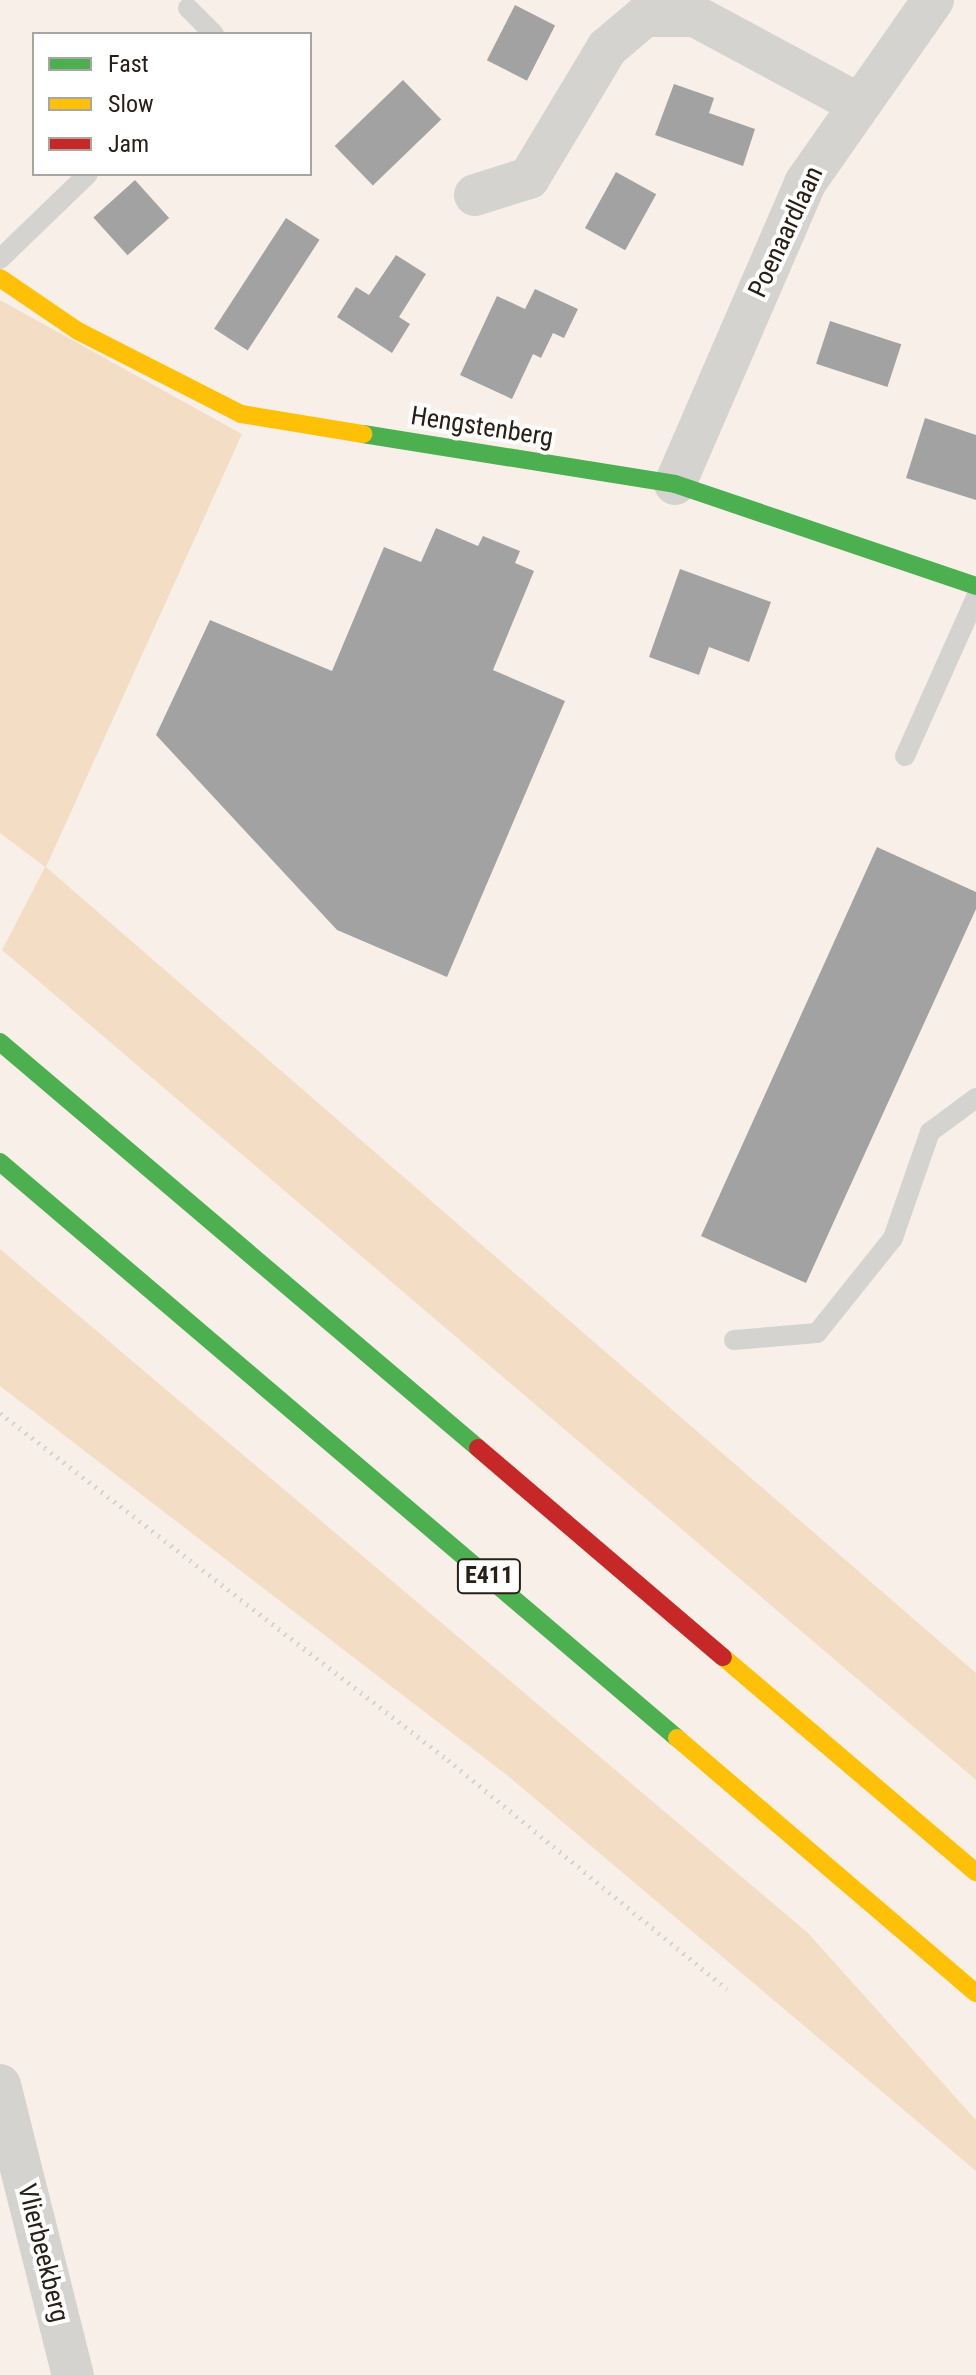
<!DOCTYPE html>
<style>
body{margin:0}
#map{position:relative;width:976px;height:2375px;overflow:hidden;background:#f8f0e8;font-family:"Roboto Condensed",sans-serif}
div>[style]{position:absolute}
.green>*{inset:0;background:#f4ddc5}
.building>*{inset:0;background:#a3a2a3;transform-origin:0 0}
.path>*{height:5px;margin-top:-2.5px;transform-origin:0;background:repeating-linear-gradient(90deg,#d6d4d1 0 2px,transparent 0 8px)}
.lane>*{height:20px;margin:-10px;padding:0 10px;transform-origin:10px;border-radius:10px;background:#d5d3d0}
.street>*{height:42px;margin:-21px;padding:0 21px;transform-origin:21px;border-radius:21px;background:#d5d3d0}
.fast>*{height:18px;margin:-9px;padding:0 9px;transform-origin:9px;border-radius:9px;background:#4caf50}
.slow>*{height:18px;margin:-9px;padding:0 9px;transform-origin:9px;border-radius:9px;background:#ffc107}
.jam>*{height:18px;margin:-9px;padding:0 9px;transform-origin:9px;border-radius:9px;background:#c62828}
span{translate:-50% -50%;white-space:nowrap;text-align:center;line-height:1.15;-webkit-text-stroke:8px #fff;paint-order:stroke}
.shield-label span{padding:2px 6px;background:#fff;border:2px solid;border-radius:6px;-webkit-text-stroke-width:0}
.shield-label{font-size:24px;color:#282016;font-weight:700}
.street-label{font-size:26px;color:#282016}
.legend{position:absolute;left:32px;top:32px;width:280px;height:144px;box-sizing:border-box;background:#fff;border:2px solid #a9a6a2;margin:0;padding:10px 14px;list-style:none;font-size:24px;color:#282016}
.legend li{display:flex;align-items:center;gap:16px;height:40px}
.legend b{width:40px;border:2px solid #a9a6a2}
</style>
<div id="map">
<div class="green">
<i style="clip-path:polygon(0 300px,242px 434px,46px 867px,976px 1673px,976px 1780px,2px 950px,45px 867px,0 833px)"></i>
<i style="clip-path:polygon(0 1249px,808px 1933px,976px 2120px,976px 2171px,508px 1776px,0 1386px)"></i>
</div>
<div class="building">
<i style="left:515px;top:5px;width:45px;height:62px;rotate:27deg"></i>
<i style="left:403px;top:80px;width:55px;height:95px;rotate:46deg"></i>
<i style="clip-path:polygon(674px 84px,714px 98px,709px 113px,755px 129px,743px 166px,655px 135px)"></i>
<i style="left:616px;top:172px;width:46px;height:64px;rotate:29deg"></i>
<i style="left:135px;top:180px;width:51px;height:56px;rotate:48deg"></i>
<i style="left:286px;top:218px;width:40px;height:132px;rotate:33deg"></i>
<i style="clip-path:polygon(396px 255px,426px 274px,399px 317px,410px 324px,392px 353px,337px 317px,356px 287px,369px 295px)"></i>
<i style="clip-path:polygon(535px 289px,578px 309px,564px 338px,553px 333px,541px 358px,533px 354px,512px 399px,460px 375px,497px 296px,525px 309px)"></i>
<i style="left:830px;top:321px;width:75px;height:45px;rotate:18deg"></i>
<i style="clip-path:polygon(925px 418px,976px 435px,976px 500px,906px 478px)"></i>
<i style="clip-path:polygon(436px 528px,478px 546px,483px 536px,520px 551px,515px 563px,534px 571px,493px 670px,565px 701px,447px 977px,337px 930px,156px 735px,210px 620px,332px 671px,384px 547px,421px 562px)"></i>
<i style="clip-path:polygon(680px 569px,771px 602px,749px 662px,709px 647px,699px 675px,649px 657px)"></i>
<i style="clip-path:polygon(877px 847px,976px 892px,976px 909px,806px 1283px,701px 1236px)"></i>
</div>
<div class="path">
<i style="left:0;top:1413px;width:567px;rotate:37.76deg"></i>
<i style="left:448px;top:1760px;width:361px;rotate:39.4deg"></i>
</div>
<div class="lane">
<i style="left:188px;top:8px;width:37px;rotate:45deg"></i>
<i style="left:0;top:259px;width:122px;rotate:-44deg"></i>
<i style="left:905px;top:756px;width:174px;rotate:-65.9deg"></i>
<i style="left:734px;top:1340px;width:83px;rotate:-4.8deg"></i>
<i style="left:817px;top:1333px;width:122px;rotate:-51.3deg"></i>
<i style="left:893px;top:1238px;width:112px;rotate:-70.8deg"></i>
<i style="left:930px;top:1132px;width:57px;rotate:-36.5deg"></i>
</div>
<div class="street">
<i style="left:475px;top:195px;width:57px;rotate:-17.5deg"></i>
<i style="left:529px;top:178px;width:152px;rotate:-59deg"></i>
<i style="left:607px;top:48px;width:50px;rotate:-40.1deg"></i>
<i style="left:645px;top:16px;width:50px"></i>
<i style="left:695px;top:16px;width:182px;rotate:28.3deg"></i>
<i style="left:675px;top:484px;width:328px;rotate:-66.6deg"></i>
<i style="left:805px;top:183px;width:223px;rotate:-55deg"></i>
<i style="left:0;top:2085px;width:299px;rotate:75.9deg"></i>
</div>
<div class="fast">
<i style="left:363px;top:434px;width:316px;rotate:9.1deg"></i>
<i style="left:675px;top:484px;width:318px;rotate:18.7deg"></i>
<i style="left:0;top:1042px;width:627px;rotate:40.34deg"></i>
<i style="left:0;top:1162px;width:889px;rotate:40.39deg"></i>
</div>
<div class="slow">
<i style="left:0;top:278px;width:94px;rotate:34.2deg"></i>
<i style="left:78px;top:331px;width:183px;rotate:27deg"></i>
<i style="left:241px;top:414px;width:124px;rotate:9.3deg"></i>
<i style="left:723px;top:1657px;width:332px;rotate:40.4deg"></i>
<i style="left:677px;top:1738px;width:393px;rotate:40.5deg"></i>
</div>
<div class="jam">
<i style="left:478px;top:1448px;width:322px;rotate:40.5deg"></i>
</div>
<div class="shield-label">
<span style="left:489px;top:1576px">E411</span>
</div>
<div class="street-label">
<span style="left:786px;top:232px;rotate:-65deg">Poenaardlaan</span>
<span style="left:482px;top:427px;rotate:9deg">Hengstenberg</span>
<span style="left:43px;top:2253px;rotate:76deg">Vlierbeekberg</span>
</div>
<ul class="legend">
<li><b style="height:10px;background:#4caf50"></b>Fast</li>
<li><b style="height:10px;background:#ffc107"></b>Slow</li>
<li><b style="height:10px;background:#c62828"></b>Jam</li>
</ul>
</div>
